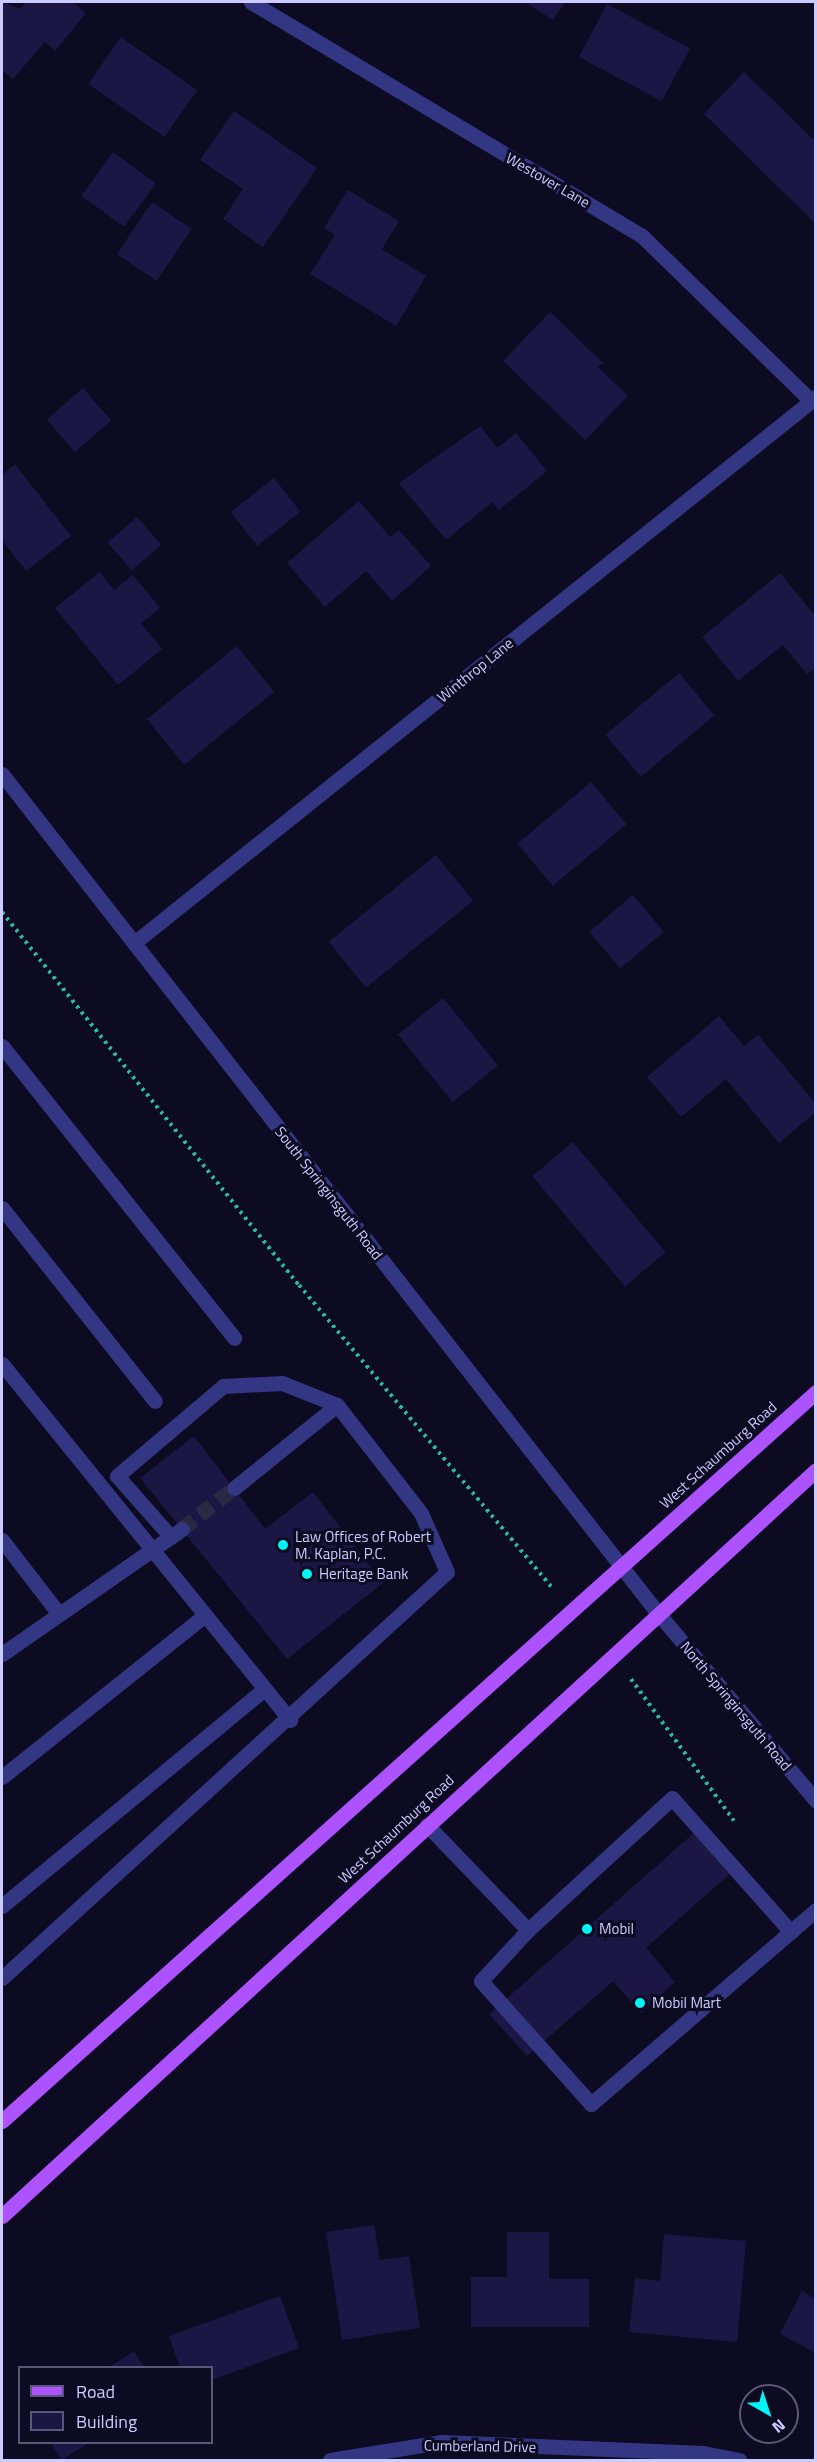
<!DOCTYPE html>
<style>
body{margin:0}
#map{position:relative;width:817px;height:2462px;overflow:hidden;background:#0d0b21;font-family:"Titillium Web",sans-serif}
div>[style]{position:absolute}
.building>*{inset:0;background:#1b1643;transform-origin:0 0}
.minor-tunnel>*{height:15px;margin-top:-7.5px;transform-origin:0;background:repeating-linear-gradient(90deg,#2a2842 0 15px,transparent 0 23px)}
.path>*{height:4px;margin-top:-2px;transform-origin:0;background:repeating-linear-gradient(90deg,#25b9a2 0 3px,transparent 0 7.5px)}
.minor>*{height:15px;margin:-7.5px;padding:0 7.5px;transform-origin:7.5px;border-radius:7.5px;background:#333783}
.major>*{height:15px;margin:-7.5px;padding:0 7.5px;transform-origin:7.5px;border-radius:7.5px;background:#ad52ff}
.dots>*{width:16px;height:16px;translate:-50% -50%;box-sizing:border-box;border:3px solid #0d0b21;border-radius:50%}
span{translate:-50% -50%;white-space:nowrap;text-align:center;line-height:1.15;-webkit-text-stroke:6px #0d0b21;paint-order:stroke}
.street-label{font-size:15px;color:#cccbff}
.poi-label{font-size:15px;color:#cccbff}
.left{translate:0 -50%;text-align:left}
.frame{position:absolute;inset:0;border:3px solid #cccbff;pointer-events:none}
.legend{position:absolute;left:18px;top:2366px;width:195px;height:78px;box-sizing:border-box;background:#0d0b21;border:2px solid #59587a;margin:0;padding:8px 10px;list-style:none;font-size:18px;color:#cccbff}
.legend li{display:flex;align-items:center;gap:12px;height:30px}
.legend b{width:30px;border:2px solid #59587a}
.north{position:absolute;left:739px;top:2384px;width:60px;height:60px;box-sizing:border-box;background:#0d0b21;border:2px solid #59587a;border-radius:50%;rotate:141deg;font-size:16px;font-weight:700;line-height:24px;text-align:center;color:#cccbff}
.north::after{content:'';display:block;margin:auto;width:21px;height:27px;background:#00f5f6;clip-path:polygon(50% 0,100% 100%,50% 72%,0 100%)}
</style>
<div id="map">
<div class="building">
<i style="clip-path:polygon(2px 2px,20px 9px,26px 2px,73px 2px,86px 13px,55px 51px,45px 42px,13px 79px,2px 70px)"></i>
<i style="clip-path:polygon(525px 2px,565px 2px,553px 20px)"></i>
<i style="left:607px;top:4px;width:94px;height:60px;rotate:28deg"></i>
<i style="left:121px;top:37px;width:93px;height:57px;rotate:35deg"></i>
<i style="clip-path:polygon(744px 72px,816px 142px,816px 224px,704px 114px)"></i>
<i style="clip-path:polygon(234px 111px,317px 168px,263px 247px,223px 219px,243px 189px,200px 160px)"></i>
<i style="left:113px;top:152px;width:53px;height:54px;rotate:36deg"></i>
<i style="clip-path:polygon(348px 190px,399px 221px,382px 249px,426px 276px,396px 326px,310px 274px,335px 235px,324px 228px)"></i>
<i style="left:152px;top:202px;width:48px;height:63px;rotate:34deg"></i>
<i style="clip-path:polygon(550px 312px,603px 363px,598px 367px,628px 396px,585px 440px,503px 361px)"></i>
<i style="left:83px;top:388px;width:43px;height:48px;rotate:49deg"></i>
<i style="clip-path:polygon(480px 426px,497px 448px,516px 433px,547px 471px,499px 510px,492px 502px,446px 540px,399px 483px)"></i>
<i style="clip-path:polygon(15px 464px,71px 536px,26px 571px,2px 540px,2px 475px)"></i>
<i style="left:274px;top:478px;width:43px;height:55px;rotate:52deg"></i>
<i style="clip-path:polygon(359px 501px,390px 537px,399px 530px,431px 566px,392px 601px,366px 571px,325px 607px,287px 563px)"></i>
<i style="left:137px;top:517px;width:37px;height:39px;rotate:49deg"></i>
<i style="clip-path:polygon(100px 572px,114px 590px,133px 575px,160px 608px,141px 623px,162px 649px,118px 685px,55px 608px)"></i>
<i style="clip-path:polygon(780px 573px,816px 617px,816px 667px,807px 674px,783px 645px,738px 681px,702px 637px)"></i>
<i style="left:237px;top:646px;width:59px;height:116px;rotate:51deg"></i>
<i style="left:679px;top:673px;width:55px;height:96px;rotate:50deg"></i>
<i style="left:591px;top:782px;width:55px;height:96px;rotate:50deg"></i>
<i style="left:436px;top:855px;width:59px;height:138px;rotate:51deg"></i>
<i style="left:633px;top:895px;width:48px;height:57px;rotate:50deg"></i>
<i style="left:443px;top:998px;width:87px;height:58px;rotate:51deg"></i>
<i style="clip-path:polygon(719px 1016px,744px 1046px,758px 1035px,816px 1104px,816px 1112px,779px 1143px,726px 1079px,681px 1117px,647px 1077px)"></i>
<i style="left:573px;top:1142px;width:144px;height:53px;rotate:50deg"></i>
<i style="clip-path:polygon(194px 1436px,265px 1529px,313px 1492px,383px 1583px,287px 1659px,140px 1478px)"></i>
<i style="clip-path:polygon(696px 1831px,732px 1872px,646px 1948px,675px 1982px,641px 2013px,613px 1981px,527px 2056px,489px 2014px)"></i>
<i style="clip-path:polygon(374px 2225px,380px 2260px,409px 2256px,420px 2328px,342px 2340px,326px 2232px)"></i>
<i style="clip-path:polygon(507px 2232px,549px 2232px,549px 2279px,589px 2279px,589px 2327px,471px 2327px,471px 2277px,507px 2277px)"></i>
<i style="clip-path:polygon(664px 2234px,746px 2241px,737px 2342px,629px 2332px,635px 2278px,660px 2281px)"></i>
<i style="clip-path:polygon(802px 2291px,816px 2299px,816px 2353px,780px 2334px)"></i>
<i style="clip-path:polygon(280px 2296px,299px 2348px,212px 2380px,212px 2368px,180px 2368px,169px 2336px)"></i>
<i style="clip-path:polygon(134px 2351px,145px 2368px,108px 2368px)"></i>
<i style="clip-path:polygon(50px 2442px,90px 2442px,62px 2460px)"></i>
</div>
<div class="minor-tunnel">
<i style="left:182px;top:1529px;width:66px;rotate:-38.3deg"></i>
</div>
<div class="path">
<i style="left:2px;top:912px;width:477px;rotate:51.5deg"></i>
<i style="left:299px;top:1285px;width:396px;rotate:50.1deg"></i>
<i style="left:631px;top:1679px;width:175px;rotate:54deg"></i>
</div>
<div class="minor">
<i style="left:251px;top:2px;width:454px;rotate:30.9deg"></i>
<i style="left:641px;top:235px;width:238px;rotate:44.3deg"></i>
<i style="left:2px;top:774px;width:1064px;rotate:51.99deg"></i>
<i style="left:657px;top:1612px;width:247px;rotate:49.9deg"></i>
<i style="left:134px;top:943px;width:874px;rotate:-38.68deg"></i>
<i style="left:2px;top:1046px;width:373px;rotate:51.5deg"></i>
<i style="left:2px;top:1208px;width:246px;rotate:51.6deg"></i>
<i style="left:2px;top:1364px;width:458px;rotate:51deg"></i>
<i style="left:171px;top:1537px;width:81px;rotate:-131.5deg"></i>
<i style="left:117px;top:1476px;width:139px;rotate:-40.3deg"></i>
<i style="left:223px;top:1386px;width:59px;rotate:-2.9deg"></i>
<i style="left:282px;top:1383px;width:59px;rotate:21.8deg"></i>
<i style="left:2px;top:1540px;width:93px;rotate:52.4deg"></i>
<i style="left:2px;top:1654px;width:219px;rotate:-34.8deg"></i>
<i style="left:2px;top:1777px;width:258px;rotate:-38.6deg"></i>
<i style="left:427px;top:1825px;width:146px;rotate:46.1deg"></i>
<i style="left:528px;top:1930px;width:69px;rotate:132.7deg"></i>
<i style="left:481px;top:1981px;width:165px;rotate:48.2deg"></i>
<i style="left:591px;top:2104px;width:297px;rotate:-40.8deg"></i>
<i style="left:2px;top:1906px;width:340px;rotate:-39.6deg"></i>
<i style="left:528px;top:1930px;width:195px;rotate:-42.5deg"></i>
<i style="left:672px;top:1798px;width:179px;rotate:48.4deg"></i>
<i style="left:2px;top:1978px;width:602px;rotate:-42.38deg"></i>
<i style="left:447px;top:1572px;width:64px;rotate:-113.8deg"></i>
<i style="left:421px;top:1513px;width:137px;rotate:-127.9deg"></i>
<i style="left:337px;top:1405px;width:132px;rotate:141.1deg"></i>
<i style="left:330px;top:2460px;width:112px;rotate:-9.2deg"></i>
<i style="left:441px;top:2442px;width:262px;rotate:2.4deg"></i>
<i style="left:703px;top:2453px;width:37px;rotate:11deg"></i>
</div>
<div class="major">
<i style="left:2px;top:2121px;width:1093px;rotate:-41.85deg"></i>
<i style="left:2px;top:2216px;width:1104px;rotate:-42.5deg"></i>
</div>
<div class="dots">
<i style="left:283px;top:1545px;background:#00f5f6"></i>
<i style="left:307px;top:1574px;background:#00f5f6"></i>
<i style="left:587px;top:1929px;background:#00f5f6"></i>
<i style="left:640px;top:2003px;background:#00f5f6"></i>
</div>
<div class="street-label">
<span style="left:548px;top:180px;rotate:30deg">Westover Lane</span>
<span style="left:475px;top:670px;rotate:-39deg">Winthrop Lane</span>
<span style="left:329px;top:1193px;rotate:52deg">South Springinsguth Road</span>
<span style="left:718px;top:1455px;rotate:-42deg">West Schaumburg Road</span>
<span style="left:736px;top:1706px;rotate:50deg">North Springinsguth Road</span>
<span style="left:396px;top:1829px;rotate:-43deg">West Schaumburg Road</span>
<span style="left:480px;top:2446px;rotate:1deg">Cumberland Drive</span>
</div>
<div class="poi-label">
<span class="left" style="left:295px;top:1545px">Law Offices of Robert<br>M. Kaplan, P.C.</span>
<span class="left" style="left:319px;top:1574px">Heritage Bank</span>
<span class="left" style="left:599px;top:1929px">Mobil</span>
<span class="left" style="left:652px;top:2003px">Mobil Mart</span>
</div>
<div class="frame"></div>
<ul class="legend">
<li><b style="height:8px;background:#ad52ff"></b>Road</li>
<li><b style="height:16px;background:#1b1643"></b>Building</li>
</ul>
<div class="north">N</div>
</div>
